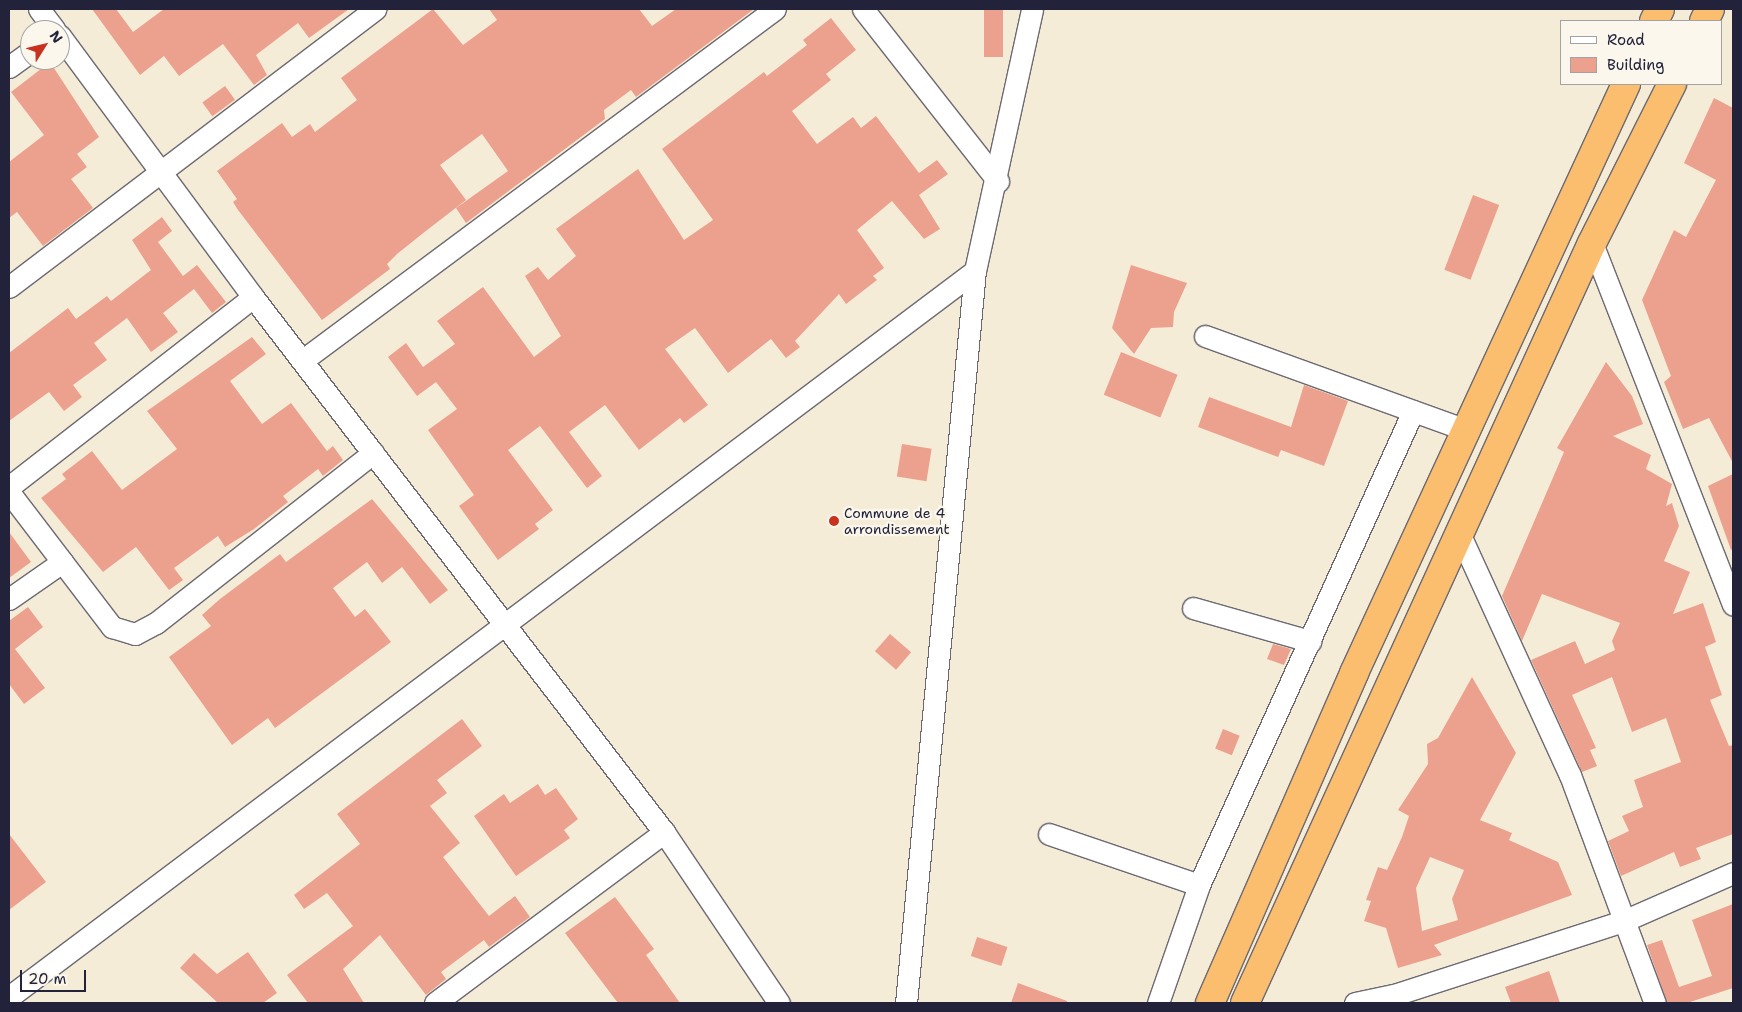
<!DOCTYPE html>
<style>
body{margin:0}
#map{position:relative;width:1742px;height:1012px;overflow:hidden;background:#f5ecd7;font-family:"Shantell Sans",sans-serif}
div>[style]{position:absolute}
.building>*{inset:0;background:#eca18e;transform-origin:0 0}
.roads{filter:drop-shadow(1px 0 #6c6972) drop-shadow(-1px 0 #6c6972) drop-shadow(0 1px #6c6972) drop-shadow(0 -1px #6c6972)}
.minor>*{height:21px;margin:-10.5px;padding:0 10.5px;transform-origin:10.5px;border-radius:10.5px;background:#fff}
.highway>*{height:28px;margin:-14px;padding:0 14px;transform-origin:14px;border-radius:14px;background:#fbbe6e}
.dots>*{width:14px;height:14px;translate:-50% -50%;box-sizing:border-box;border:2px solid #fbf7ec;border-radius:50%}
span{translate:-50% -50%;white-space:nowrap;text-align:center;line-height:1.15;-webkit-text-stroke:4.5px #fbf7ec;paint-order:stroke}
.poi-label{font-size:14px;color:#22223b}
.left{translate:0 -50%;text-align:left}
.frame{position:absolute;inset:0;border:10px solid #22223b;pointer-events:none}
.legend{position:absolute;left:1560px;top:20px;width:162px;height:65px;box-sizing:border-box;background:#fbf7ec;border:1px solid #a4a2a5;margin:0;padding:6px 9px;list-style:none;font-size:15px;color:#22223b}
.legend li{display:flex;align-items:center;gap:10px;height:25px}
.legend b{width:25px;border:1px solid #a4a2a5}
.north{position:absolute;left:20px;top:20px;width:50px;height:50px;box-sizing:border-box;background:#fbf7ec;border:1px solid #a4a2a5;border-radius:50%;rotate:54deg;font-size:14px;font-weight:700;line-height:20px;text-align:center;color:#22223b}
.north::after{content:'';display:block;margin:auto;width:18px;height:22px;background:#c8321e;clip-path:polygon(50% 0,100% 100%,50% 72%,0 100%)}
.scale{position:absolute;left:20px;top:970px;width:66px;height:22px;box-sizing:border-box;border:2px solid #22223b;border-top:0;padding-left:6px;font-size:15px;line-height:18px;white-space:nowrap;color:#22223b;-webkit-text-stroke:4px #fbf7ec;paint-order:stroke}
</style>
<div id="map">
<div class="building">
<i style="clip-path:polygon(92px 9px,116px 9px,133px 32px,164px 9px,349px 9px,309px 38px,298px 23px,256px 55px,267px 75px,254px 85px,223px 44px,179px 76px,164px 56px,140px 75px)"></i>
<i style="clip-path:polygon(433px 9px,463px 45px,497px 20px,489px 9px,639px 9px,652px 26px,676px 9px,754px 9px,636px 97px,631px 90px,604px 110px,605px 119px,466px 223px,456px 208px,508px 171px,482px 134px,440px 165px,466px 200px,422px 234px,397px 254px,387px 264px,390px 269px,322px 320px,238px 210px,233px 202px,237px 199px,217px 171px,282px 123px,292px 137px,310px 124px,315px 132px,357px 100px,341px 78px)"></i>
<i style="left:984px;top:9px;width:19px;height:48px"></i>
<i style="clip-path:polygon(831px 18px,856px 50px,826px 74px,831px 80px,792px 111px,817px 144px,853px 117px,861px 128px,876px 116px,919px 173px,937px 160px,948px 174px,919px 195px,940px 229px,924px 239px,892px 201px,857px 230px,884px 268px,873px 276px,877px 280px,846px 304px,839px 294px,795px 341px,800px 347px,786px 358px,771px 339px,728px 373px,695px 328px,665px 349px,708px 405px,684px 423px,680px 418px,639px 450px,605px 405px,569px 432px,602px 476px,587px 488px,540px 426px,508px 450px,553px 510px,535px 524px,539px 529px,498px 560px,459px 506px,474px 495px,428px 430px,457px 409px,436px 382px,417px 396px,388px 357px,406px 343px,423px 367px,455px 344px,437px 321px,483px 287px,534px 357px,561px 336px,525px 276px,538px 267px,548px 280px,576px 256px,556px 229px,638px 169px,684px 240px,713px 220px,662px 149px,764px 72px,767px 76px,807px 45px,803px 40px)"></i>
<i style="clip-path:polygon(50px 62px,99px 137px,77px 154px,87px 167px,71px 179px,93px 208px,43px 246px,17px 212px,9px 218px,9px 162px,44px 135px,11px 92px)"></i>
<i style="left:225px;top:86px;width:17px;height:28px;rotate:54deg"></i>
<i style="clip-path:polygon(1714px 98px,1733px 108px,1733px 463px,1709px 418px,1683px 429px,1664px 382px,1671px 376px,1642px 300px,1674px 230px,1686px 237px,1716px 180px,1684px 163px)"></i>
<i style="left:1473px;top:195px;width:28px;height:80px;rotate:21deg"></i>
<i style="clip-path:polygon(162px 217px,172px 231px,158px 242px,183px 276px,197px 265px,226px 302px,212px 313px,194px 289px,163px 313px,178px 332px,151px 352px,127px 318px,94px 343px,107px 360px,73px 385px,82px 397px,64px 411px,49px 392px,9px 421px,9px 353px,68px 308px,76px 319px,107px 296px,111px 301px,151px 270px,132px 240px)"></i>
<i style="clip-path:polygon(1131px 265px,1187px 283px,1174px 312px,1173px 327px,1151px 328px,1134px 354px,1112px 328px)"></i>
<i style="clip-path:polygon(252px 337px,266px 354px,230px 381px,262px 424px,291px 403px,327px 451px,333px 446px,343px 460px,323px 476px,318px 469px,283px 496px,288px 502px,254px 529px,225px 547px,218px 536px,174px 568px,183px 580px,169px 590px,136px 547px,103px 572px,41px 498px,66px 479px,62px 474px,92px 451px,122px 490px,177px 449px,147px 411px)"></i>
<i style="left:1121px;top:352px;width:61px;height:46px;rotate:22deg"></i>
<i style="clip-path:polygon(1606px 362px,1632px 396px,1643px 424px,1613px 436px,1651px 455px,1646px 469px,1672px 484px,1666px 506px,1672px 503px,1679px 526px,1664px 561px,1690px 572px,1673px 614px,1703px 603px,1716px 642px,1705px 647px,1722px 695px,1710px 700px,1729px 746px,1733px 745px,1733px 834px,1696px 848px,1701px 859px,1680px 867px,1674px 852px,1621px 876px,1608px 841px,1629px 831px,1622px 816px,1643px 807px,1634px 780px,1681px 762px,1666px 718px,1632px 732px,1612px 677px,1572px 695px,1596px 748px,1590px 750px,1597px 766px,1582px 772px,1531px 660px,1575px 641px,1585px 664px,1615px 650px,1612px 641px,1620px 623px,1542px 594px,1522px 641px,1502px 596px,1564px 452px,1557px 448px)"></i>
<i style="clip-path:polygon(1304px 385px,1348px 401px,1324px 466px,1281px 450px,1278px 457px,1198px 427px,1209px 397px,1291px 427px)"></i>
<i style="left:902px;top:444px;width:30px;height:33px;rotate:9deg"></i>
<i style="clip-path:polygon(1733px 474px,1733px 549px,1731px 550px,1708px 486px)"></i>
<i style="clip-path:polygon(372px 499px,448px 590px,430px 604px,402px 567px,382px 583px,367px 562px,333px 588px,355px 617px,365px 609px,391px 642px,275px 728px,268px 718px,232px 745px,169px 657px,211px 626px,202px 615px,220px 599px,280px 554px,286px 562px)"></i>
<i style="clip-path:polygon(9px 532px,31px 562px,9px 578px)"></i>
<i style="clip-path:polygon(28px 607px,43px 627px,15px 649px,45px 688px,24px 704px,9px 684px,9px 621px)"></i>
<i style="left:890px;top:634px;width:28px;height:23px;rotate:41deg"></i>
<i style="clip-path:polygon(1273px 644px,1291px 649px,1284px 665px,1267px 659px)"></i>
<i style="clip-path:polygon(evenodd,1472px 677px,1516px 753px,1480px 820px,1512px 833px,1509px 840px,1558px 862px,1572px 895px,1434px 945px,1442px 955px,1398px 968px,1386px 928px,1364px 921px,1371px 901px,1366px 900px,1378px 867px,1387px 870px,1402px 837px,1409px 816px,1398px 810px,1428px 764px,1427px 744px,1438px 738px,1472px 677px,1430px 857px,1464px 870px,1452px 899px,1458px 920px,1422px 931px,1416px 888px,1430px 857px)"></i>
<i style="clip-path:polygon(462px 719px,482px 746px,437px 780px,447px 793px,430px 806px,460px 843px,443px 857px,489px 916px,515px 896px,530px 917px,489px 947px,484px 940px,441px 972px,446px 979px,426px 995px,380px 935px,343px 969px,364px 1003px,308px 1003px,287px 975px,353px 926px,327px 893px,304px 909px,294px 895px,360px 844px,337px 814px)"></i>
<i style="left:1223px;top:729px;width:18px;height:21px;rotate:22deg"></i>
<i style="clip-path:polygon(538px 784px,545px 795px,556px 788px,578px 819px,564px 830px,570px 838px,516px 876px,474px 816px,504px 794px,510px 803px)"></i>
<i style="clip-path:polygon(9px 834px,46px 882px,9px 910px)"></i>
<i style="clip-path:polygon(615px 897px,654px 949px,646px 955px,680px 1003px,618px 1003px,565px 933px)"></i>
<i style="clip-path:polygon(1733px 904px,1733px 988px,1687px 1003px,1667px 1003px,1647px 945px,1662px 940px,1679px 987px,1712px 976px,1692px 920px)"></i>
<i style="left:977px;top:937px;width:32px;height:20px;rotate:18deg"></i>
<i style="clip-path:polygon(248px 952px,277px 993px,263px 1003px,218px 1003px,180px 968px,194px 953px,217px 974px)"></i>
<i style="clip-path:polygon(1549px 971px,1560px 1003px,1511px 1003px,1505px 987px)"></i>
<i style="clip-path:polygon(1018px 983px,1067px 1001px,1067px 1003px,1011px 1003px)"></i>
</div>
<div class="roads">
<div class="minor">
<i style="left:39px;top:9px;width:26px;rotate:53deg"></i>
<i style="left:863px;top:9px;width:219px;rotate:51.9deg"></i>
<i style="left:60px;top:36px;width:325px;rotate:53.5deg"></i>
<i style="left:253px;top:297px;width:675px;rotate:52.47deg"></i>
<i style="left:664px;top:832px;width:206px;rotate:56.1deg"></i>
<i style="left:9px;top:67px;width:26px;rotate:-36deg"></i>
<i style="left:1592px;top:243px;width:388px;rotate:68.7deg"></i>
<i style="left:9px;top:287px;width:460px;rotate:-37.2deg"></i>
<i style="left:1205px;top:336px;width:277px;rotate:19.8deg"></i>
<i style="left:303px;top:360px;width:588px;rotate:-36.64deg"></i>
<i style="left:9px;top:487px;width:309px;rotate:-37.9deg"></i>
<i style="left:9px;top:492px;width:170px;rotate:52.7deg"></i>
<i style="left:112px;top:627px;width:24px;rotate:17deg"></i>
<i style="left:135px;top:634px;width:24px;rotate:-28deg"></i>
<i style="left:156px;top:623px;width:276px;rotate:-38.1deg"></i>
<i style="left:1459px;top:533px;width:266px;rotate:65.4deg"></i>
<i style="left:1570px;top:775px;width:243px;rotate:69.6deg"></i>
<i style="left:9px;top:599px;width:65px;rotate:-34.9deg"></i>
<i style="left:1193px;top:608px;width:122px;rotate:15.8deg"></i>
<i style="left:1049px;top:834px;width:158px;rotate:18.8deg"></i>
<i style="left:9px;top:997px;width:1208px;rotate:-36.93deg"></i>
<i style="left:975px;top:271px;width:268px;rotate:-77.7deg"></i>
<i style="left:435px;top:1003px;width:286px;rotate:-36.7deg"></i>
<i style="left:906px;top:1003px;width:735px;rotate:-84.62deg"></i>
<i style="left:1158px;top:1003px;width:125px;rotate:-70.8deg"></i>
<i style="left:1199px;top:885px;width:520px;rotate:-65.7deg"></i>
<i style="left:1355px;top:1003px;width:40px;rotate:-12deg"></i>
<i style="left:1394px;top:995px;width:244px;rotate:-17.9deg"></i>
<i style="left:1626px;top:920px;width:117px;rotate:-23.7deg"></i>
</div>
<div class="highway">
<i style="left:1654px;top:21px;width:13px;rotate:-63deg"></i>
<i style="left:1704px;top:21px;width:13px;rotate:-63deg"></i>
<i style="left:1210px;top:1003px;width:360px;rotate:-66.4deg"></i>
<i style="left:1354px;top:673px;width:649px;rotate:-65.21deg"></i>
<i style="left:1245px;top:1003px;width:835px;rotate:-65.46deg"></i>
<i style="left:1592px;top:243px;width:178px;rotate:-63.3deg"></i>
</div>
</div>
<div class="dots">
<i style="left:834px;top:521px;background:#c8321e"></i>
</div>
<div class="poi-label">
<span class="left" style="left:844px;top:521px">Commune de 4<br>arrondissement</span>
</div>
<div class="frame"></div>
<ul class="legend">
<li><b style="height:6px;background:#fff"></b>Road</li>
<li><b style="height:14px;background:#eca18e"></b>Building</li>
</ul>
<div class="north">N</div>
<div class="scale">20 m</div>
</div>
